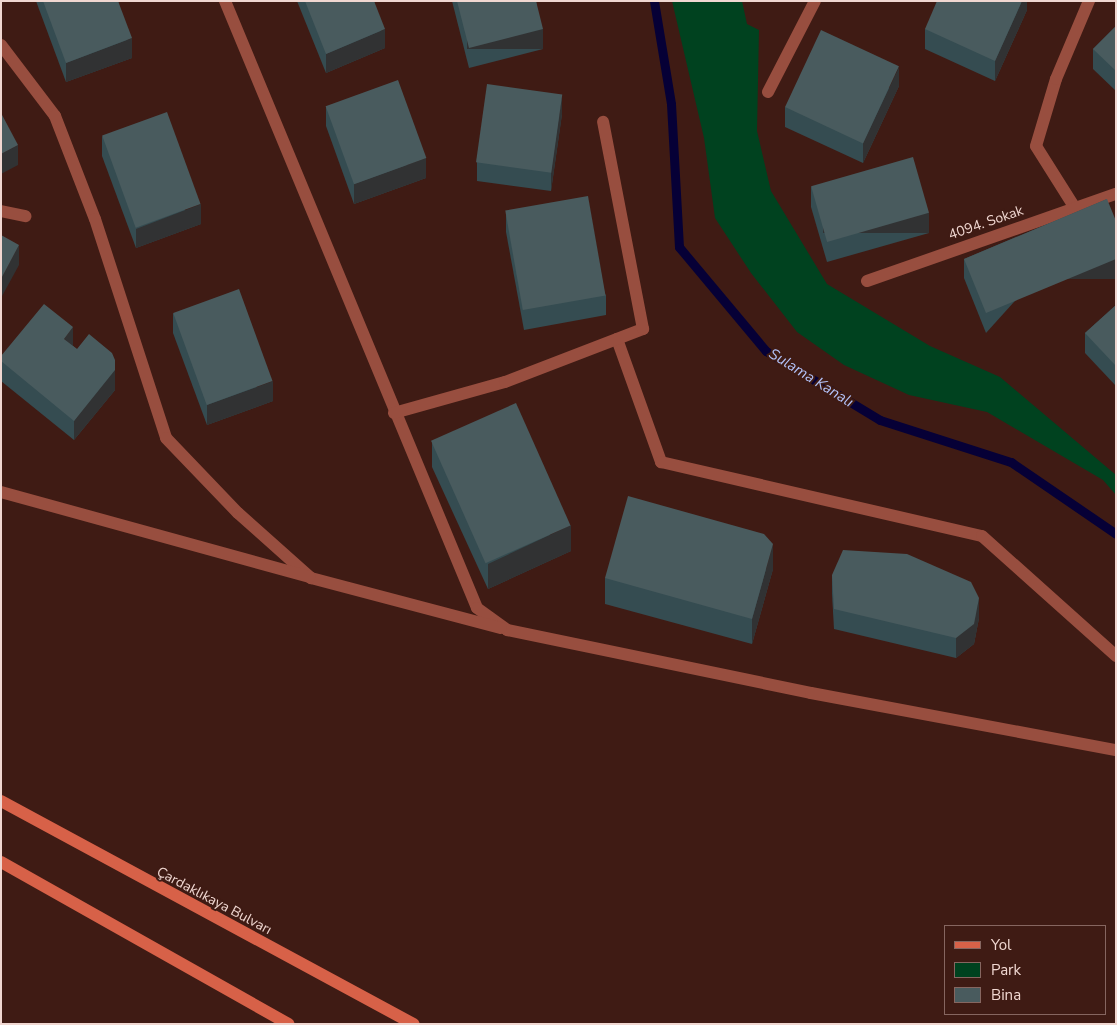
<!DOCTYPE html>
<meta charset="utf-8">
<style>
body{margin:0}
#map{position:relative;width:1117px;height:1025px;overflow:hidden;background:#3f1b14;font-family:"Nunito Sans",sans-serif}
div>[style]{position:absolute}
.green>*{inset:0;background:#00421f}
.stream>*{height:9px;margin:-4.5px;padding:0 4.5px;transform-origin:4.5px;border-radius:4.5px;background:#060036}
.service>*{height:12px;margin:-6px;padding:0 6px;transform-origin:6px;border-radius:6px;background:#984e3f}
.minor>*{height:12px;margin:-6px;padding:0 6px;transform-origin:6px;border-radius:6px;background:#984e3f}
.secondary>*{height:12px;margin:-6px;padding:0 6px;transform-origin:6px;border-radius:6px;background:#d76148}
.wall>*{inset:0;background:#354c51}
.shaded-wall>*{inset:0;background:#313233;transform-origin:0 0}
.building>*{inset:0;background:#495b5e;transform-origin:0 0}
span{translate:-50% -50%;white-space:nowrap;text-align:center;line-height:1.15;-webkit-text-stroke:4px #3f1b14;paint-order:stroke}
.street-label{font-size:14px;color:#f0d7d1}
.water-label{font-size:15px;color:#b3c2f8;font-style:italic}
.frame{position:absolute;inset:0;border:2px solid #f0d7d1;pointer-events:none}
.legend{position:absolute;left:944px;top:925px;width:162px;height:90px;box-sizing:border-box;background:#3f1b14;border:1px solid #866660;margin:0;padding:6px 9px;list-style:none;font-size:15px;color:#f0d7d1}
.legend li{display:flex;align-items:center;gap:10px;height:25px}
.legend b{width:25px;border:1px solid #866660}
</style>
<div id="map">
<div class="green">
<i style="clip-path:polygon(672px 1px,742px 1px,747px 24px,759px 30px,757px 131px,771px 191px,827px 284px,930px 346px,1000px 377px,1116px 475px,1116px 495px,1103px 480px,987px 412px,909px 395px,844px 365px,797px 332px,751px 273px,715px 218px,704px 138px)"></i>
</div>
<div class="stream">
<i style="left:654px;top:1px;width:104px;rotate:80.6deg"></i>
<i style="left:671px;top:104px;width:143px;rotate:86.8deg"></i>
<i style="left:679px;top:247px;width:136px;rotate:50.1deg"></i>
<i style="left:766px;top:351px;width:133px;rotate:31.2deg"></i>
<i style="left:880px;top:420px;width:138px;rotate:17.8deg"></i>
<i style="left:1011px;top:462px;width:127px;rotate:34.4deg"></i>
</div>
<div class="service">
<i style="left:617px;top:339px;width:131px;rotate:70.3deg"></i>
<i style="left:661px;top:462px;width:329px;rotate:13deg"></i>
<i style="left:982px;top:536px;width:180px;rotate:41.8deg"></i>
</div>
<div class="minor">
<i style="left:225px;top:1px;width:657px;rotate:67.45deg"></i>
<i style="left:477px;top:608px;width:37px;rotate:36deg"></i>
<i style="left:507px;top:630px;width:310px;rotate:11.7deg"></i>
<i style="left:811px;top:693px;width:310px;rotate:10.6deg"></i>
<i style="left:1px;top:45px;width:89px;rotate:52.7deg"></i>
<i style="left:55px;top:116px;width:110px;rotate:68.8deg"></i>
<i style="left:95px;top:219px;width:230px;rotate:72deg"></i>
<i style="left:166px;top:438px;width:104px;rotate:46.2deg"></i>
<i style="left:238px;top:513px;width:98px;rotate:41.7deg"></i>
<i style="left:311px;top:578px;width:196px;rotate:14.8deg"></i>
<i style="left:768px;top:92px;width:102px;rotate:-62.7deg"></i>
<i style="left:1075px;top:208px;width:73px;rotate:-122.2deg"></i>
<i style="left:1036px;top:146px;width:70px;rotate:-73.4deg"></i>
<i style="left:1056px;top:79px;width:85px;rotate:-67.1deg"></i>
<i style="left:1px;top:211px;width:25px;rotate:12deg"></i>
<i style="left:867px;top:281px;width:264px;rotate:-19.3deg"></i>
<i style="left:394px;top:413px;width:115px;rotate:-15.6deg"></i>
<i style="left:505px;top:382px;width:148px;rotate:-21deg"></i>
<i style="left:643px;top:329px;width:211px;rotate:-100.9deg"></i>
<i style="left:1px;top:492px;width:320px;rotate:15.4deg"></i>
</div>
<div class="secondary">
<i style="left:1px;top:801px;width:469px;rotate:28.4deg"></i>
<i style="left:1px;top:862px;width:330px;rotate:29.4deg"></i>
</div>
<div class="wall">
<i style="clip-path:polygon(36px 1px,118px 1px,132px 58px,66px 82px)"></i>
<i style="clip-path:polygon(297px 1px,374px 1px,385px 48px,326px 73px)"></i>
<i style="clip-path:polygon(452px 1px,536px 1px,543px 49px,469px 68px)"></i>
<i style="clip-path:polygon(1027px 1px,1027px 10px,995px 81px,925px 49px,925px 29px)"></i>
<i style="clip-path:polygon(1116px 26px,1116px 91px,1093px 69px,1093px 49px)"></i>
<i style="clip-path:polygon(899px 86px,863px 163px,785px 127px,785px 107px)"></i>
<i style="clip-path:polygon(326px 107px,426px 178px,354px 204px,326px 126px)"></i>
<i style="clip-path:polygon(562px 114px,551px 191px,477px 181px,477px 162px)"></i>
<i style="clip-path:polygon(102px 136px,201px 224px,136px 248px,102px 156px)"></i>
<i style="clip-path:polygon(811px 187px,929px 233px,827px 262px,811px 207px)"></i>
<i style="clip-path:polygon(1107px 199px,986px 333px,964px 278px,964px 259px)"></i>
<i style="clip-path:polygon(506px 212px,606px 295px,606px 315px,524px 330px,506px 232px)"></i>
<i style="clip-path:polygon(1116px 305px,1116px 386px,1085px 353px,1085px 333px)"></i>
<i style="clip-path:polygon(173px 313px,273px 401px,207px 425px,173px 333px)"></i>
<i style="clip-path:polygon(73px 346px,115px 379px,115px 390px,74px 440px,1px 381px,1px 356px)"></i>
<i style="clip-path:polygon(432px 442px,571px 551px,488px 589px,432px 467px)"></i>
<i style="clip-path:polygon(773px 569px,752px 644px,605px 604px,605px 578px)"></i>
<i style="clip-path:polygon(832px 575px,979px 618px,974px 644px,956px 658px,834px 629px,832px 594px)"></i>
</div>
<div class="shaded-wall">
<i style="clip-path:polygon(1022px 1px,1027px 1px,1027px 10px,995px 81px,995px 61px)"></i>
<i style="clip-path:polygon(385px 29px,385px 48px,326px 73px,326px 54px)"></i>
<i style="left:543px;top:29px;width:20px;height:76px;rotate:90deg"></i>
<i style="clip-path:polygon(132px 38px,132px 58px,66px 82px,66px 63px)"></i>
<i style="clip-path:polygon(899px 67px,899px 86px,863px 163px,863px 143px)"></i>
<i style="clip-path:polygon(562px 94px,562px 114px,551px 191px,551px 172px)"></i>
<i style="clip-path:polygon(18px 145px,18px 165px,1px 174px,1px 154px)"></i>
<i style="clip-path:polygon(426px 158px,426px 178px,354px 204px,354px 184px)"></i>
<i style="clip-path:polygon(201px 204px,201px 224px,136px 248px,136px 229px)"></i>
<i style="left:929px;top:213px;width:20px;height:106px;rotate:90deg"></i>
<i style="clip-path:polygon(19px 245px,19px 265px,1px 298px,1px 279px)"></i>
<i style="left:1116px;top:259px;width:20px;height:141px;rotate:90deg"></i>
<i style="clip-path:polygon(73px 327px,73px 347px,64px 339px)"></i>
<i style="clip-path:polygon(115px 360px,115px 390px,74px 440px,74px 421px)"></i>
<i style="clip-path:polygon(273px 381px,273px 401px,207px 425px,207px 405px)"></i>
<i style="clip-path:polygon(571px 525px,571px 551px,488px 589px,488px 564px)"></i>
<i style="clip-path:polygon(773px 544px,773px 569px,752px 644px,752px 619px)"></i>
<i style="clip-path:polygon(979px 598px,979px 618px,974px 644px,956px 658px,956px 638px)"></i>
</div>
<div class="building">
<i style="clip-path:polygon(43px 1px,118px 1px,132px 38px,66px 63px)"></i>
<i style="clip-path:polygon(305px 1px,374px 1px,385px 29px,326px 54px)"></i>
<i style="clip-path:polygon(457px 1px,536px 1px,543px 29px,469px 48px)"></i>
<i style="clip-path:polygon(937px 1px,1022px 1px,995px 61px,925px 29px)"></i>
<i style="clip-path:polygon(1116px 26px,1116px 71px,1093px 49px)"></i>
<i style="left:821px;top:30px;width:86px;height:85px;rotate:25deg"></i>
<i style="left:398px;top:80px;width:83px;height:77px;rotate:70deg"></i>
<i style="left:487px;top:84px;width:76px;height:79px;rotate:8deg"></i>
<i style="left:167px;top:112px;width:98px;height:69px;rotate:70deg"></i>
<i style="clip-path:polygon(1px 113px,18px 145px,1px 154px)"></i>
<i style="left:913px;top:157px;width:58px;height:106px;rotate:74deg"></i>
<i style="left:588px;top:196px;width:101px;height:84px;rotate:80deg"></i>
<i style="clip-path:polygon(1107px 199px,1116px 221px,1116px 259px,986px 313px,964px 259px)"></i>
<i style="clip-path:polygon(1px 235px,19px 245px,1px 279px)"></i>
<i style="left:239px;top:289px;width:98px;height:70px;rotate:70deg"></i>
<i style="clip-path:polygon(44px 304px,73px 327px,64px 339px,77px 349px,89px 334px,112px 353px,115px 360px,115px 370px,74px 421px,1px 361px,1px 356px)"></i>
<i style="clip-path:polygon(1116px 305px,1116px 366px,1085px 333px)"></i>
<i style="left:516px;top:403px;width:134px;height:93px;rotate:66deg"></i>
<i style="clip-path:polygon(628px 496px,764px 534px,773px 544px,752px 619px,605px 578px)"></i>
<i style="clip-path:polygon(843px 550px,907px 554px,971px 582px,979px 598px,974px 624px,956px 638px,834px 609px,832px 575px)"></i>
</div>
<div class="street-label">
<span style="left:986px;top:223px;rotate:-19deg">4094. Sokak</span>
<span style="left:214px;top:901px;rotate:28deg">Çardaklıkaya Bulvarı</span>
</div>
<div class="water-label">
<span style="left:811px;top:378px;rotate:32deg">Sulama Kanalı</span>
</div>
<div class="frame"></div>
<ul class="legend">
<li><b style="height:6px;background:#d76148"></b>Yol</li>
<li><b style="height:14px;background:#00421f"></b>Park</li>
<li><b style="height:14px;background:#495b5e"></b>Bina</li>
</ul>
</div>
